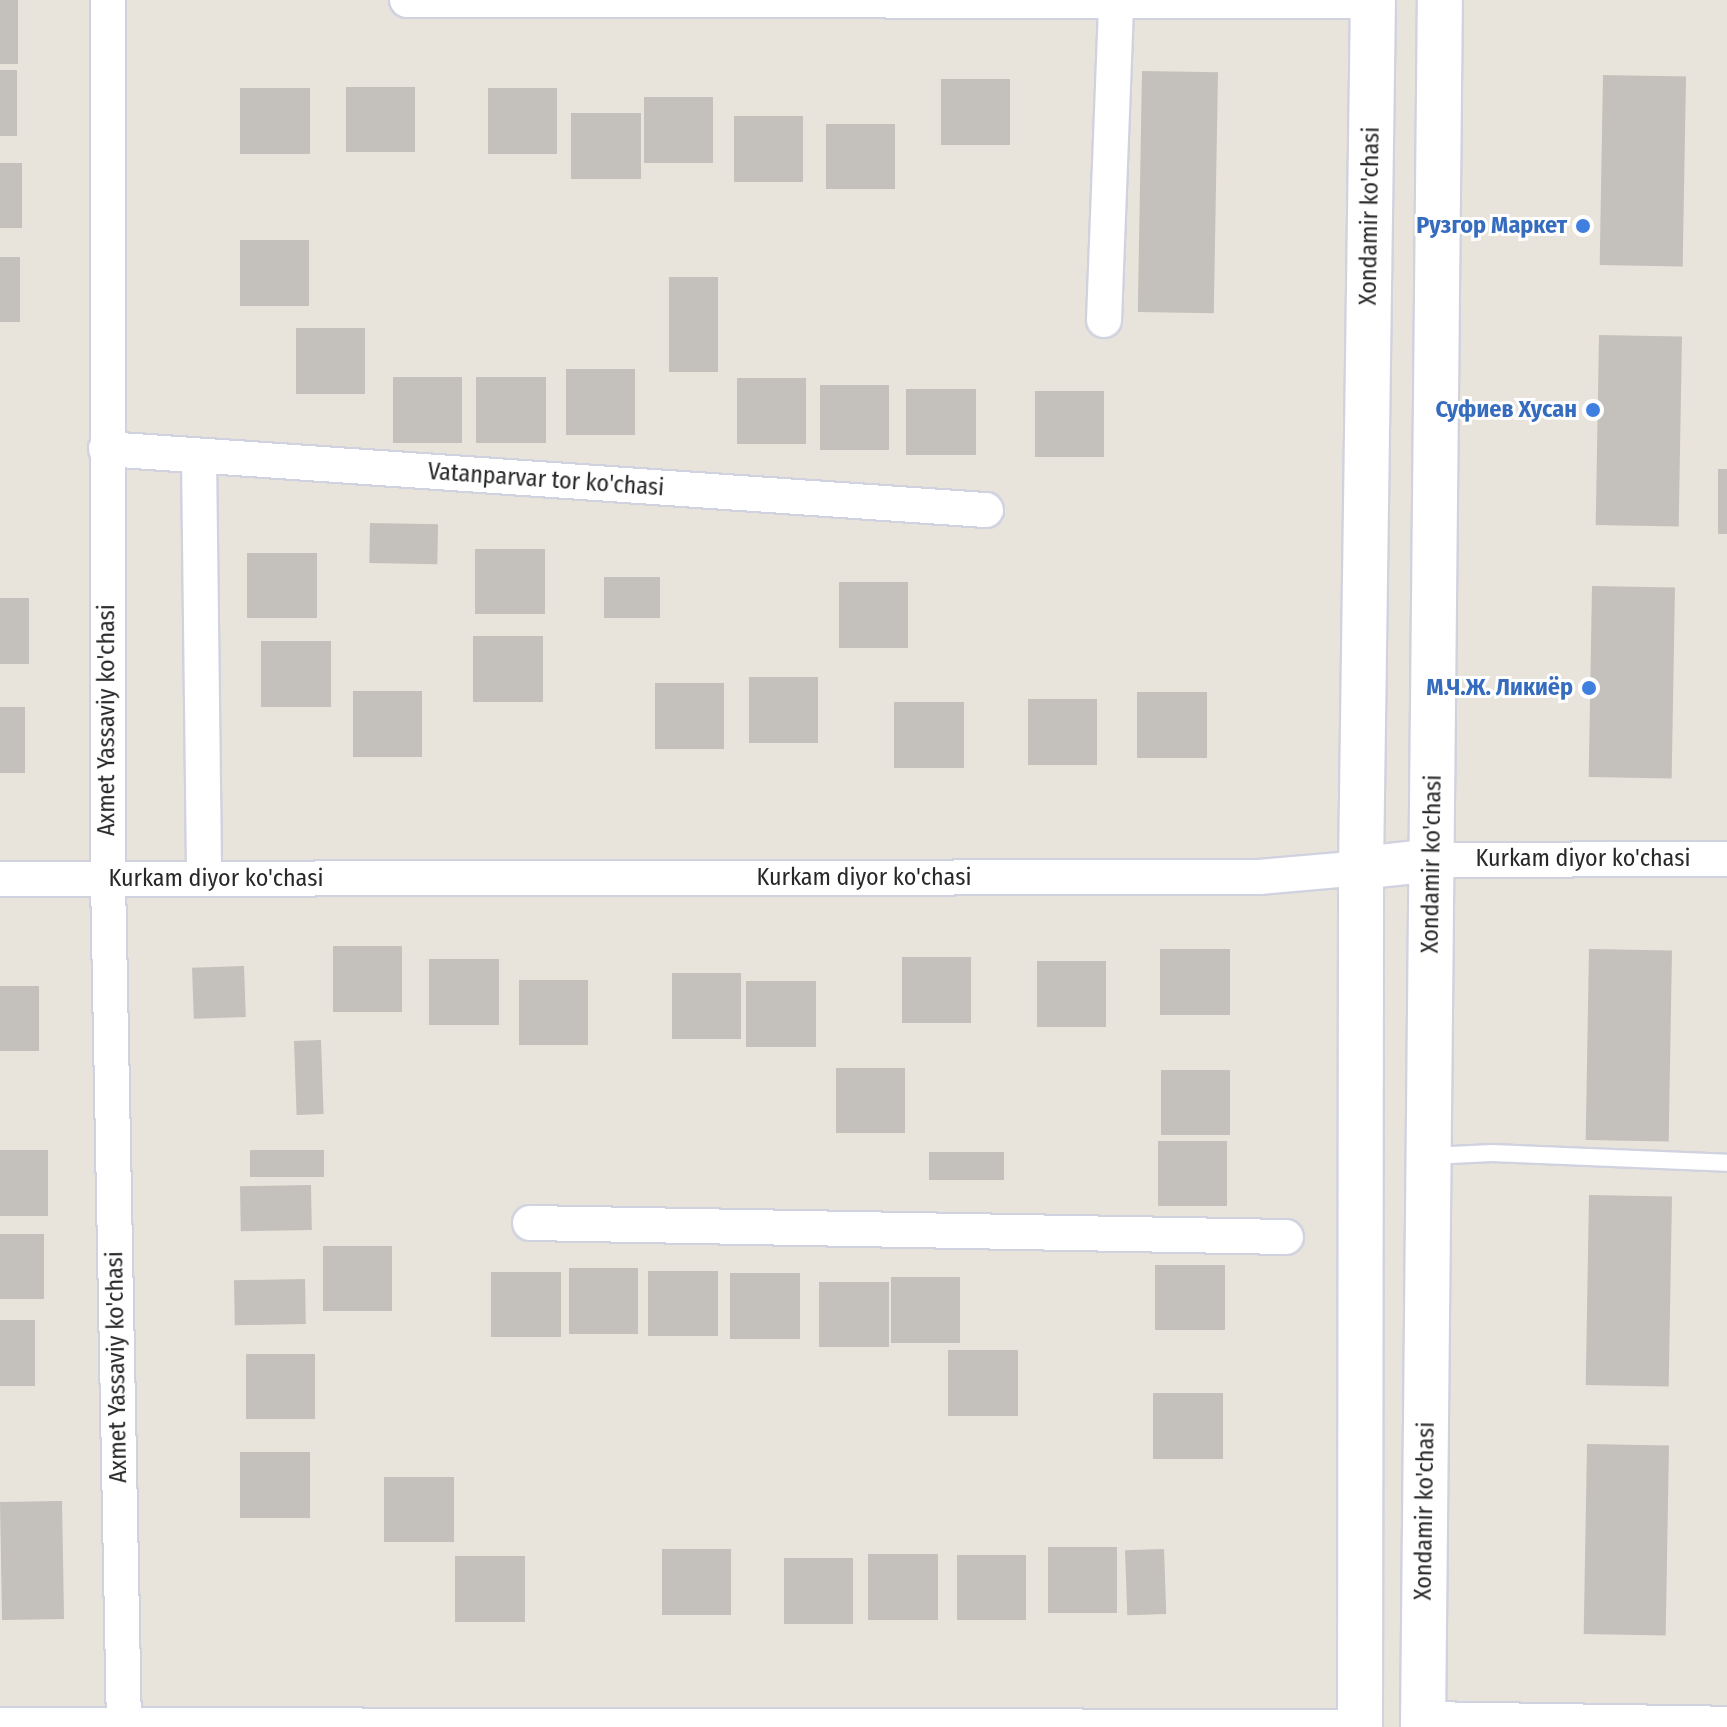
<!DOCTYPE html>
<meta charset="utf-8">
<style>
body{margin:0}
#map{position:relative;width:1727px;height:1727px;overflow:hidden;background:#e9e4db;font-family:"Fira Sans Condensed",sans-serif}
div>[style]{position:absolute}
.building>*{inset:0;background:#c4c0bb;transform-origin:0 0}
.roads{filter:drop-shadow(2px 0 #d1d2df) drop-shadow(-2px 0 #d1d2df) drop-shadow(0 2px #d1d2df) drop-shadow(0 -2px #d1d2df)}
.service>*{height:16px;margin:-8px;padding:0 8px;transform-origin:8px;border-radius:8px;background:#fff}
.minor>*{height:34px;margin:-17px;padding:0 17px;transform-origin:17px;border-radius:17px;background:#fff}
.tertiary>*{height:42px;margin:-21px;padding:0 21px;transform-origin:21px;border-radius:21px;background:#fff}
.secondary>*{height:44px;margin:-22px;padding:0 22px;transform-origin:22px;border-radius:22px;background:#fff}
.dots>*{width:22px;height:22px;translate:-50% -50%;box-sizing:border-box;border:4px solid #fff;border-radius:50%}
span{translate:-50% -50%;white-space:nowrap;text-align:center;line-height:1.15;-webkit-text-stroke:6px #fff;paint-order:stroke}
.street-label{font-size:24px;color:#282828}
.shop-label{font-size:24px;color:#366cbe;font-weight:700}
.right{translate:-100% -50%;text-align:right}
</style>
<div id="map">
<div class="building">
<i style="left:0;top:0;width:18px;height:64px"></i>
<i style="left:0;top:70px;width:17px;height:66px"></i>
<i style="left:1142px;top:71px;width:76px;height:241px;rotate:1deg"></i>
<i style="left:1603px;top:75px;width:83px;height:190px;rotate:1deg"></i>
<i style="left:1010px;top:79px;width:66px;height:69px;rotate:90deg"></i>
<i style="left:346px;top:87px;width:69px;height:65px"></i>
<i style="left:310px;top:88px;width:66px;height:70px;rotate:90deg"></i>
<i style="left:488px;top:88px;width:69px;height:66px"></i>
<i style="left:644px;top:97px;width:69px;height:66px"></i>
<i style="left:571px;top:113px;width:70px;height:66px"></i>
<i style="left:734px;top:116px;width:69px;height:66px"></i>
<i style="left:826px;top:124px;width:69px;height:65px"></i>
<i style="left:0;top:163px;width:22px;height:65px"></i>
<i style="left:240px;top:240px;width:69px;height:66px"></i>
<i style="left:0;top:257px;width:20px;height:65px"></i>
<i style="left:669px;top:277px;width:49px;height:95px"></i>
<i style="left:296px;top:328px;width:69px;height:66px"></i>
<i style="left:1599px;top:335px;width:83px;height:190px;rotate:1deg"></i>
<i style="left:635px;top:369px;width:66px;height:69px;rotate:90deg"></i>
<i style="left:462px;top:377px;width:66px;height:69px;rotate:90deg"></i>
<i style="left:476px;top:377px;width:70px;height:66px"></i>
<i style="left:737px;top:378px;width:69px;height:66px"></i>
<i style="left:820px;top:385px;width:69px;height:65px"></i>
<i style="left:906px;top:389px;width:70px;height:66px"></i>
<i style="left:1035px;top:391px;width:69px;height:66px"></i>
<i style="left:1718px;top:469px;width:9px;height:65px"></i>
<i style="left:370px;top:523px;width:68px;height:40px;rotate:1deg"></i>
<i style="left:475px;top:549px;width:70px;height:65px"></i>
<i style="left:247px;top:553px;width:70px;height:65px"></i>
<i style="left:604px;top:577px;width:56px;height:41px"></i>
<i style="left:839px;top:582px;width:69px;height:66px"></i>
<i style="left:1592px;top:586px;width:83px;height:191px;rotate:1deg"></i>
<i style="left:0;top:598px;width:29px;height:66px"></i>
<i style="left:473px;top:636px;width:70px;height:66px"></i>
<i style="left:261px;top:641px;width:70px;height:66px"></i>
<i style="left:749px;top:677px;width:69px;height:66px"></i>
<i style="left:655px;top:683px;width:69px;height:66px"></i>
<i style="left:353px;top:691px;width:69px;height:66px"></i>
<i style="left:1137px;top:692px;width:70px;height:66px"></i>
<i style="left:1028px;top:699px;width:69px;height:66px"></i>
<i style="left:894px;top:702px;width:70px;height:66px"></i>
<i style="left:0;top:707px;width:25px;height:66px"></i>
<i style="left:333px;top:946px;width:69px;height:66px"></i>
<i style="left:1160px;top:949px;width:70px;height:66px"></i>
<i style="left:1589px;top:949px;width:83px;height:191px;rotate:1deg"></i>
<i style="left:902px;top:957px;width:69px;height:66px"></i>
<i style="left:429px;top:959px;width:70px;height:66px"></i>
<i style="left:1037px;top:961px;width:69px;height:66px"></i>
<i style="left:244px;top:966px;width:51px;height:52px;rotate:88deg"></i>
<i style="left:672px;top:973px;width:69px;height:66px"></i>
<i style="left:519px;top:980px;width:69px;height:65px"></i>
<i style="left:746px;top:981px;width:70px;height:66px"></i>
<i style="left:0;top:986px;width:39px;height:65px"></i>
<i style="left:321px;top:1040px;width:74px;height:27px;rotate:88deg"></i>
<i style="left:836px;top:1068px;width:69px;height:65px"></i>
<i style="left:1161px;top:1070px;width:69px;height:65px"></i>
<i style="left:1158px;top:1141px;width:69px;height:65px"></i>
<i style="left:48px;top:1150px;width:66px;height:48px;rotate:90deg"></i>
<i style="left:324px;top:1150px;width:27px;height:74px;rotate:90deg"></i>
<i style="left:929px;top:1152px;width:75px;height:28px"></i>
<i style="left:311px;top:1185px;width:45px;height:71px;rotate:89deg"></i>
<i style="left:1589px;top:1195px;width:83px;height:190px;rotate:1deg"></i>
<i style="left:0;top:1234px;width:44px;height:65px"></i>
<i style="left:323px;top:1246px;width:69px;height:65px"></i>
<i style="left:1155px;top:1265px;width:70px;height:65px"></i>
<i style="left:638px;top:1268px;width:66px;height:69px;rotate:90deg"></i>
<i style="left:648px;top:1271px;width:70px;height:65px"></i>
<i style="left:491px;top:1272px;width:70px;height:65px"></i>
<i style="left:730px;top:1273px;width:70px;height:66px"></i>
<i style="left:891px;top:1277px;width:69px;height:66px"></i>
<i style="left:305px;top:1279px;width:45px;height:71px;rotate:89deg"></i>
<i style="left:819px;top:1282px;width:70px;height:65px"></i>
<i style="left:0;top:1320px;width:35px;height:66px"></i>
<i style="left:1018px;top:1350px;width:66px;height:70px;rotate:90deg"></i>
<i style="left:246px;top:1354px;width:69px;height:65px"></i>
<i style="left:1153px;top:1393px;width:70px;height:66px"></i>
<i style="left:1587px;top:1444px;width:82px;height:190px;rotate:1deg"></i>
<i style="left:240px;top:1452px;width:70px;height:66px"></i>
<i style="left:384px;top:1477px;width:70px;height:65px"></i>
<i style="left:62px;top:1501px;width:118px;height:62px;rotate:89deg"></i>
<i style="left:1048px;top:1547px;width:69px;height:66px"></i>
<i style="left:662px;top:1549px;width:69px;height:66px"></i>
<i style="left:1164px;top:1549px;width:65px;height:39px;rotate:88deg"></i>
<i style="left:868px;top:1554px;width:70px;height:66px"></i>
<i style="left:957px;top:1555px;width:69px;height:65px"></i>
<i style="left:455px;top:1556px;width:70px;height:66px"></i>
<i style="left:784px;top:1558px;width:69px;height:66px"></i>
</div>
<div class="roads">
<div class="service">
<i style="left:1431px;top:1156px;width:61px;rotate:-2.8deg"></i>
<i style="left:1492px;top:1153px;width:235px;rotate:2.4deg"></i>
</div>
<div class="minor">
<i style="left:108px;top:0;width:879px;rotate:90deg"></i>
<i style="left:108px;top:879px;width:848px;rotate:88.92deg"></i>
<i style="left:407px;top:0;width:966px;rotate:0.06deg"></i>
<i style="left:1104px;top:320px;width:318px;rotate:-87.8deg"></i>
<i style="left:106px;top:449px;width:882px;rotate:3.97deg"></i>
<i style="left:199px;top:457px;width:421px;rotate:89.3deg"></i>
<i style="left:1433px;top:860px;width:294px;rotate:-0.2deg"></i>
<i style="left:0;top:879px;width:1259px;rotate:-0.09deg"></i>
<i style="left:1259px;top:877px;width:102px;rotate:-5deg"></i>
<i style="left:530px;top:1223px;width:756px;rotate:1.06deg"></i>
<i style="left:1423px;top:1719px;width:304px;rotate:0.9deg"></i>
<i style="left:0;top:1725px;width:1355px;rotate:0.08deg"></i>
</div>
<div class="tertiary">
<i style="left:1361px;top:868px;width:72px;rotate:-6.3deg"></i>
</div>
<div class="secondary">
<i style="left:1360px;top:1727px;width:859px;rotate:-89.93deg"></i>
<i style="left:1361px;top:868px;width:868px;rotate:-89.21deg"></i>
<i style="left:1423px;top:1727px;width:1727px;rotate:-89.44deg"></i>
</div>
</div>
<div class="dots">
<i style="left:1583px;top:226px;background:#3f7fe0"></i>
<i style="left:1593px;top:410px;background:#3f7fe0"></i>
<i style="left:1589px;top:688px;background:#3f7fe0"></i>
</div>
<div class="street-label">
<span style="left:1370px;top:216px;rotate:-89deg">Xondamir ko'chasi</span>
<span style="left:546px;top:480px;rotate:4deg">Vatanparvar tor ko'chasi</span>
<span style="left:107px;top:720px;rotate:-90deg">Axmet Yassaviy ko'chasi</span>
<span style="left:1583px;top:859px">Kurkam diyor ko'chasi</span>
<span style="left:1432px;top:864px;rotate:-89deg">Xondamir ko'chasi</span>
<span style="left:864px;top:878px">Kurkam diyor ko'chasi</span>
<span style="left:216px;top:879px">Kurkam diyor ko'chasi</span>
<span style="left:117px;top:1367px;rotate:-91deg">Axmet Yassaviy ko'chasi</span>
<span style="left:1425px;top:1511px;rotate:-89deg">Xondamir ko'chasi</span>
</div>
<div class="shop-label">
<span class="right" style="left:1567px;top:226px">Рузгор Маркет</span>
<span class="right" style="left:1577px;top:410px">Суфиев Хусан</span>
<span class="right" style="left:1573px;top:688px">М.Ч.Ж. Ликиёр</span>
</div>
</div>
